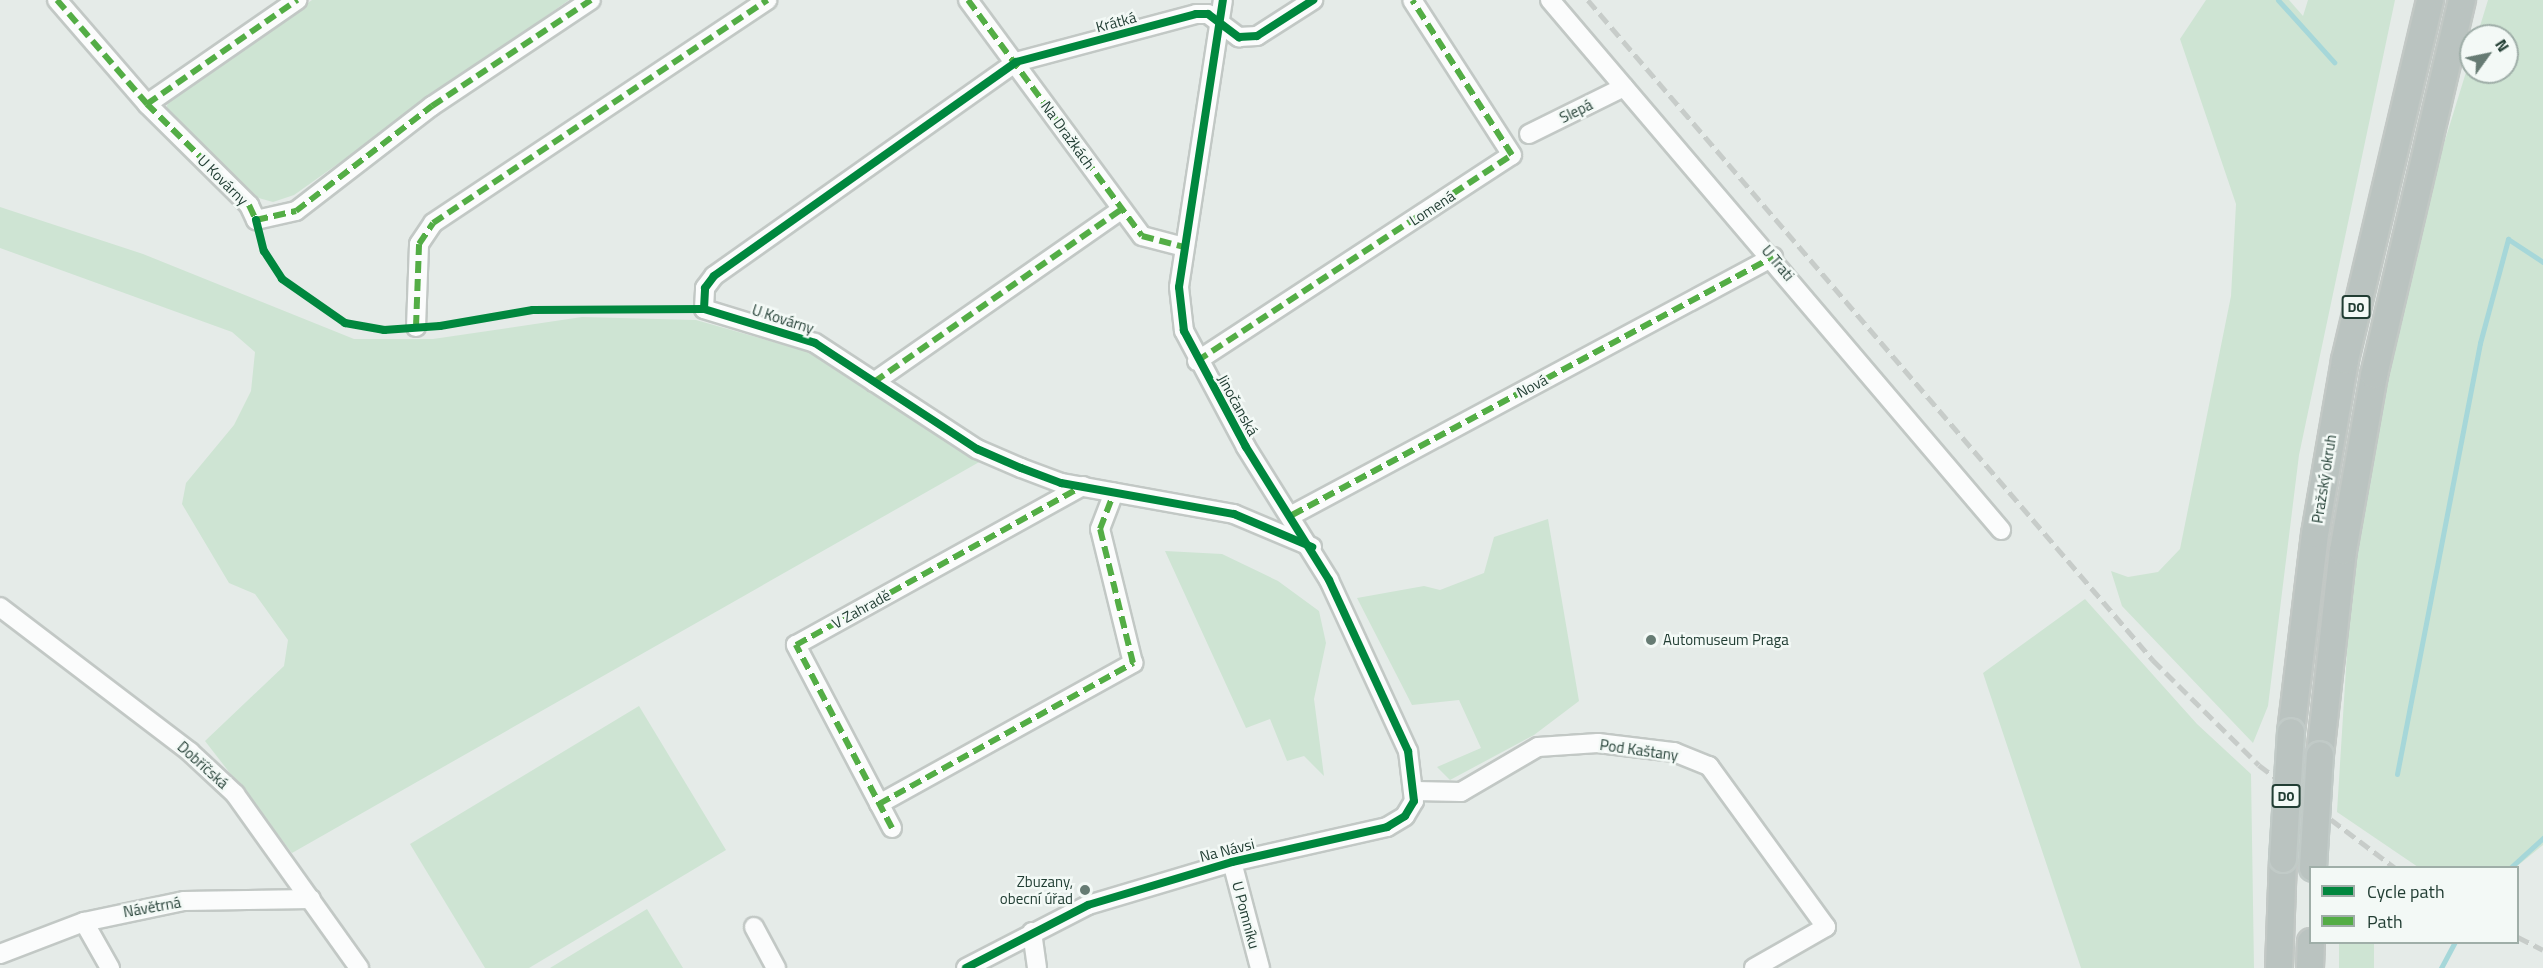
<!DOCTYPE html>
<meta charset="utf-8">
<style>
body{margin:0}
#map{position:relative;width:2543px;height:968px;overflow:hidden;background:#e5ebe8;font-family:"Titillium Web",sans-serif}
div>[style]{position:absolute}
.green>*{inset:0;background:#cee4d3;transform-origin:0 0}
.stream>*{height:5px;margin:-2.5px;padding:0 2.5px;transform-origin:2.5px;border-radius:2.5px;background:#a6d7d9}
.roads{filter:drop-shadow(2px 0 #c2c8c5) drop-shadow(-2px 0 #c2c8c5) drop-shadow(0 2px #c2c8c5) drop-shadow(0 -2px #c2c8c5)}
.minor>*{height:18px;margin:-9px;padding:0 9px;transform-origin:9px;border-radius:9px;background:#fbfcfc}
.highway>*{height:26px;margin:-13px;padding:0 13px;transform-origin:13px;border-radius:13px;background:#bac3c0}
.rail>*{height:4.5px;margin-top:-2.25px;transform-origin:0;background:repeating-linear-gradient(90deg,#c7ccc9 0 12px,transparent 0 18px)}
.bridges{filter:drop-shadow(2px 0 #c1cac7) drop-shadow(-2px 0 #c1cac7) drop-shadow(0 2px #c1cac7) drop-shadow(0 -2px #c1cac7)}
.highway-bridge>*{height:26px;margin:-13px;padding:0 13px;transform-origin:13px;border-radius:13px;background:#bac3c0}
.quiet>*{height:6px;margin-top:-3px;transform-origin:0;background:repeating-linear-gradient(90deg,#53ad45 0 12px,transparent 0 18px)}
.cycleway>*{height:8px;margin:-4px;padding:0 4px;transform-origin:4px;border-radius:4px;background:#00873e}
.dots>*{width:16px;height:16px;translate:-50% -50%;box-sizing:border-box;border:3px solid #f3f9f6;border-radius:50%}
span{translate:-50% -50%;white-space:nowrap;text-align:center;line-height:1.15;-webkit-text-stroke:5px #f3f9f6;paint-order:stroke}
.shield-label span{padding:2px 4px;background:#f3f9f6;border:2px solid;border-radius:4px;-webkit-text-stroke-width:0}
.shield-label{font-size:14px;color:#223e34;font-weight:700}
.street-label{font-size:15px;color:#223e34}
.poi-label{font-size:15px;color:#223e34}
.left{translate:0 -50%;text-align:left}
.right{translate:-100% -50%;text-align:right}
.legend{position:absolute;left:2309px;top:866px;width:210px;height:78px;box-sizing:border-box;background:#f3f9f6;border:2px solid #9faea8;margin:0;padding:8px 10px;list-style:none;font-size:18px;color:#223e34}
.legend li{display:flex;align-items:center;gap:12px;height:30px}
.legend b{width:30px;border:2px solid #9faea8}
.north{position:absolute;left:2459px;top:24px;width:60px;height:60px;box-sizing:border-box;background:#f3f9f6;border:2px solid #9faea8;border-radius:50%;rotate:57deg;font-size:16px;font-weight:700;line-height:24px;text-align:center;color:#223e34}
.north::after{content:'';display:block;margin:auto;width:21px;height:27px;background:#667b73;clip-path:polygon(50% 0,100% 100%,50% 72%,0 100%)}
</style>
<div id="map">
<div class="green">
<i style="clip-path:polygon(312px 0,569px 0,294px 195px,273px 202px,255px 197px,166px 108px,170px 99px)"></i>
<i style="clip-path:polygon(2206px 0,2289px 0,2303px 16px,2308px 0,2395px 0,2299px 455px,2268px 706px,2253px 743px,2122px 606px,2111px 571px,2128px 577px,2158px 572px,2180px 549px,2231px 296px,2236px 204px,2180px 39px)"></i>
<i style="clip-path:polygon(2488px 0,2543px 0,2543px 845px,2516px 867px,2418px 867px,2337px 812px,2355px 524px,2434px 176px,2471px 56px,2471px 72px,2507px 72px,2507px 36px,2477px 36px)"></i>
<i style="clip-path:polygon(0 207px,143px 254px,354px 339px,433px 339px,582px 317px,696px 320px,781px 344px,805px 345px,981px 461px,292px 853px,205px 741px,284px 666px,288px 640px,255px 594px,229px 583px,182px 504px,186px 483px,234px 425px,251px 391px,255px 352px,232px 332px,0 248px)"></i>
<i style="clip-path:polygon(1548px 519px,1579px 701px,1534px 735px,1450px 780px,1437px 767px,1481px 748px,1459px 700px,1412px 705px,1357px 598px,1424px 586px,1440px 590px,1484px 573px,1494px 537px)"></i>
<i style="clip-path:polygon(1165px 551px,1222px 554px,1278px 581px,1319px 611px,1326px 643px,1314px 699px,1324px 776px,1304px 756px,1287px 761px,1270px 719px,1246px 728px)"></i>
<i style="clip-path:polygon(2085px 599px,2197px 724px,2251px 774px,2254px 968px,2081px 968px,1983px 673px)"></i>
<i style="clip-path:polygon(639px 706px,726px 850px,529px 968px,485px 968px,410px 844px)"></i>
<i style="clip-path:polygon(647px 909px,683px 968px,550px 968px)"></i>
<i style="left:2339px;top:943px;width:35px;height:25px"></i>
</div>
<div class="stream">
<i style="left:2278px;top:0;width:84px;rotate:47.9deg"></i>
<i style="left:2397px;top:774px;width:439px;rotate:-79.1deg"></i>
<i style="left:2480px;top:343px;width:108px;rotate:-74.9deg"></i>
<i style="left:2508px;top:239px;width:42px;rotate:33.3deg"></i>
<i style="left:2510px;top:868px;width:45px;rotate:-42.3deg"></i>
<i style="left:2441px;top:968px;width:30px;rotate:-62deg"></i>
</div>
<div class="roads">
<div class="minor">
<i style="left:57px;top:0;width:138px;rotate:49.1deg"></i>
<i style="left:147px;top:104px;width:144px;rotate:44.7deg"></i>
<i style="left:249px;top:205px;width:17px;rotate:65deg"></i>
<i style="left:256px;top:220px;width:41px;rotate:-12.7deg"></i>
<i style="left:296px;top:211px;width:172px;rotate:-37.7deg"></i>
<i style="left:432px;top:106px;width:191px;rotate:-33.7deg"></i>
<i style="left:968px;top:0;width:293px;rotate:53.6deg"></i>
<i style="left:1142px;top:236px;width:43px;rotate:14.7deg"></i>
<i style="left:1550px;top:0;width:696px;rotate:49.6deg"></i>
<i style="left:147px;top:104px;width:183px;rotate:-34.7deg"></i>
<i style="left:1529px;top:134px;width:106px;rotate:-26.3deg"></i>
<i style="left:416px;top:327px;width:83px;rotate:-87.9deg"></i>
<i style="left:419px;top:244px;width:25px;rotate:-56deg"></i>
<i style="left:433px;top:223px;width:402px;rotate:-33.7deg"></i>
<i style="left:1197px;top:361px;width:376px;rotate:-33.2deg"></i>
<i style="left:1512px;top:155px;width:184px;rotate:-122.8deg"></i>
<i style="left:874px;top:382px;width:301px;rotate:-34.9deg"></i>
<i style="left:1292px;top:515px;width:546px;rotate:-28.21deg"></i>
<i style="left:1312px;top:547px;width:85px;rotate:-157.1deg"></i>
<i style="left:1234px;top:514px;width:176px;rotate:-169.8deg"></i>
<i style="left:1061px;top:483px;width:43px;rotate:-159.4deg"></i>
<i style="left:1021px;top:468px;width:48px;rotate:-156.6deg"></i>
<i style="left:977px;top:449px;width:194px;rotate:-146.8deg"></i>
<i style="left:815px;top:343px;width:116px;rotate:-163deg"></i>
<i style="left:704px;top:309px;width:21px;rotate:-87deg"></i>
<i style="left:705px;top:288px;width:15px;rotate:-53deg"></i>
<i style="left:714px;top:276px;width:370px;rotate:-35.3deg"></i>
<i style="left:1016px;top:62px;width:186px;rotate:-14.9deg"></i>
<i style="left:1196px;top:14px;width:12px"></i>
<i style="left:1208px;top:14px;width:39px;rotate:37deg"></i>
<i style="left:1239px;top:37px;width:18px;rotate:-3deg"></i>
<i style="left:1257px;top:36px;width:67px;rotate:-32.7deg"></i>
<i style="left:0;top:607px;width:239px;rotate:37.3deg"></i>
<i style="left:190px;top:752px;width:62px;rotate:43deg"></i>
<i style="left:235px;top:794px;width:214px;rotate:54.5deg"></i>
<i style="left:1416px;top:791px;width:45px;rotate:1.3deg"></i>
<i style="left:1461px;top:792px;width:89px;rotate:-30.3deg"></i>
<i style="left:1538px;top:747px;width:60px;rotate:-3.8deg"></i>
<i style="left:1598px;top:743px;width:77px;rotate:6.8deg"></i>
<i style="left:1674px;top:752px;width:38px;rotate:22deg"></i>
<i style="left:1709px;top:766px;width:199px;rotate:54deg"></i>
<i style="left:1826px;top:927px;width:83px;rotate:150.3deg"></i>
<i style="left:879px;top:804px;width:291px;rotate:-29deg"></i>
<i style="left:1133px;top:663px;width:138px;rotate:-103.8deg"></i>
<i style="left:1100px;top:529px;width:39px;rotate:-69deg"></i>
<i style="left:892px;top:828px;width:207px;rotate:-117.7deg"></i>
<i style="left:796px;top:645px;width:328px;rotate:-29deg"></i>
<i style="left:1232px;top:862px;width:110px;rotate:75.2deg"></i>
<i style="left:84px;top:922px;width:53px;rotate:60.5deg"></i>
<i style="left:754px;top:927px;width:47px;rotate:61.8deg"></i>
<i style="left:1032px;top:932px;width:36px;rotate:82deg"></i>
<i style="left:0;top:954px;width:90px;rotate:-20.9deg"></i>
<i style="left:84px;top:922px;width:102px;rotate:-11.9deg"></i>
<i style="left:184px;top:901px;width:127px;rotate:-0.9deg"></i>
<i style="left:966px;top:968px;width:137px;rotate:-27.3deg"></i>
<i style="left:1088px;top:905px;width:150px;rotate:-16.6deg"></i>
<i style="left:1232px;top:862px;width:159px;rotate:-12.7deg"></i>
<i style="left:1387px;top:827px;width:21px;rotate:-31deg"></i>
<i style="left:1405px;top:816px;width:17px;rotate:-59deg"></i>
<i style="left:1414px;top:801px;width:50px;rotate:-96.8deg"></i>
<i style="left:1408px;top:751px;width:188px;rotate:-114.8deg"></i>
<i style="left:1329px;top:580px;width:157px;rotate:-122deg"></i>
<i style="left:1246px;top:447px;width:132px;rotate:-118.1deg"></i>
<i style="left:1184px;top:331px;width:44px;rotate:-96.5deg"></i>
<i style="left:1179px;top:287px;width:290px;rotate:-81.3deg"></i>
</div>
<div class="highway">
<i style="left:2291px;top:732px;width:199px;rotate:-83.1deg"></i>
<i style="left:2315px;top:534px;width:177px;rotate:-80.2deg"></i>
<i style="left:2345px;top:360px;width:370px;rotate:-76.7deg"></i>
<i style="left:2320px;top:755px;width:205px;rotate:-83.6deg"></i>
<i style="left:2343px;top:551px;width:179px;rotate:-80deg"></i>
<i style="left:2374px;top:375px;width:385px;rotate:-76.8deg"></i>
<i style="left:2279px;top:968px;width:109px;rotate:-87.9deg"></i>
<i style="left:2310px;top:968px;width:26px;rotate:-88deg"></i>
</div>
</div>
<div class="rail">
<i style="left:1588px;top:0;width:869px;rotate:49.43deg"></i>
<i style="left:2153px;top:660px;width:149px;rotate:44.7deg"></i>
<i style="left:2259px;top:765px;width:171px;rotate:37.1deg"></i>
<i style="left:2518px;top:937px;width:28px;rotate:27deg"></i>
</div>
<div class="bridges">
<div class="highway-bridge">
<i style="left:2283px;top:859px;width:127px;rotate:-86.4deg"></i>
<i style="left:2313px;top:868px;width:113px;rotate:-86.5deg"></i>
</div>
</div>
<div class="quiet">
<i style="left:57px;top:0;width:138px;rotate:49.1deg"></i>
<i style="left:147px;top:104px;width:144px;rotate:44.7deg"></i>
<i style="left:249px;top:205px;width:17px;rotate:65deg"></i>
<i style="left:256px;top:220px;width:41px;rotate:-12.7deg"></i>
<i style="left:296px;top:211px;width:172px;rotate:-37.7deg"></i>
<i style="left:432px;top:106px;width:191px;rotate:-33.7deg"></i>
<i style="left:968px;top:0;width:293px;rotate:53.6deg"></i>
<i style="left:1142px;top:236px;width:43px;rotate:14.7deg"></i>
<i style="left:147px;top:104px;width:183px;rotate:-34.7deg"></i>
<i style="left:416px;top:327px;width:83px;rotate:-87.9deg"></i>
<i style="left:419px;top:244px;width:25px;rotate:-56deg"></i>
<i style="left:433px;top:223px;width:402px;rotate:-33.7deg"></i>
<i style="left:1197px;top:361px;width:376px;rotate:-33.2deg"></i>
<i style="left:1512px;top:155px;width:184px;rotate:-122.8deg"></i>
<i style="left:874px;top:382px;width:301px;rotate:-34.9deg"></i>
<i style="left:1292px;top:515px;width:546px;rotate:-28.21deg"></i>
<i style="left:879px;top:804px;width:291px;rotate:-29deg"></i>
<i style="left:1133px;top:663px;width:138px;rotate:-103.8deg"></i>
<i style="left:1100px;top:529px;width:39px;rotate:-69deg"></i>
<i style="left:892px;top:828px;width:207px;rotate:-117.7deg"></i>
<i style="left:796px;top:645px;width:326px;rotate:-29deg"></i>
</div>
<div class="cycleway">
<i style="left:256px;top:220px;width:32px;rotate:76deg"></i>
<i style="left:264px;top:251px;width:33px;rotate:57deg"></i>
<i style="left:282px;top:279px;width:77px;rotate:34.9deg"></i>
<i style="left:345px;top:323px;width:40px;rotate:10deg"></i>
<i style="left:384px;top:330px;width:56px;rotate:-4.1deg"></i>
<i style="left:440px;top:326px;width:94px;rotate:-9.8deg"></i>
<i style="left:533px;top:310px;width:171px;rotate:-0.3deg"></i>
<i style="left:704px;top:309px;width:116px;rotate:17deg"></i>
<i style="left:815px;top:343px;width:194px;rotate:33.2deg"></i>
<i style="left:977px;top:449px;width:48px;rotate:23.4deg"></i>
<i style="left:1021px;top:468px;width:43px;rotate:20.6deg"></i>
<i style="left:1061px;top:483px;width:176px;rotate:10.2deg"></i>
<i style="left:1234px;top:514px;width:85px;rotate:22.9deg"></i>
<i style="left:704px;top:309px;width:21px;rotate:-87deg"></i>
<i style="left:705px;top:288px;width:15px;rotate:-53deg"></i>
<i style="left:714px;top:276px;width:370px;rotate:-35.3deg"></i>
<i style="left:1016px;top:62px;width:186px;rotate:-14.9deg"></i>
<i style="left:1196px;top:14px;width:12px"></i>
<i style="left:1208px;top:14px;width:39px;rotate:37deg"></i>
<i style="left:1239px;top:37px;width:18px;rotate:-3deg"></i>
<i style="left:1257px;top:36px;width:67px;rotate:-32.7deg"></i>
<i style="left:966px;top:968px;width:137px;rotate:-27.3deg"></i>
<i style="left:1088px;top:905px;width:150px;rotate:-16.6deg"></i>
<i style="left:1232px;top:862px;width:159px;rotate:-12.7deg"></i>
<i style="left:1387px;top:827px;width:21px;rotate:-31deg"></i>
<i style="left:1405px;top:816px;width:17px;rotate:-59deg"></i>
<i style="left:1414px;top:801px;width:50px;rotate:-96.8deg"></i>
<i style="left:1408px;top:751px;width:188px;rotate:-114.8deg"></i>
<i style="left:1329px;top:580px;width:157px;rotate:-122deg"></i>
<i style="left:1246px;top:447px;width:132px;rotate:-118.1deg"></i>
<i style="left:1184px;top:331px;width:44px;rotate:-96.5deg"></i>
<i style="left:1179px;top:287px;width:290px;rotate:-81.3deg"></i>
</div>
<div class="dots">
<i style="left:1651px;top:640px;background:#667b73"></i>
<i style="left:1085px;top:890px;background:#667b73"></i>
</div>
<div class="shield-label">
<span style="left:2356px;top:307px">D0</span>
<span style="left:2286px;top:796px">D0</span>
</div>
<div class="street-label">
<span style="left:1116px;top:22px;rotate:-15deg">Krátká</span>
<span style="left:1576px;top:111px;rotate:-26deg">Slepá</span>
<span style="left:1068px;top:135px;rotate:54deg">Na Dražkách</span>
<span style="left:223px;top:180px;rotate:45deg">U Kovárny</span>
<span style="left:1432px;top:208px;rotate:-33deg">Lomená</span>
<span style="left:1778px;top:263px;rotate:50deg">U Trati</span>
<span style="left:783px;top:319px;rotate:18deg">U Kovárny</span>
<span style="left:1532px;top:386px;rotate:-28deg">Nová</span>
<span style="left:1238px;top:405px;rotate:61deg">Jinočanská</span>
<span style="left:2324px;top:479px;rotate:-81deg">Pražský okruh</span>
<span style="left:861px;top:609px;rotate:-29deg">V Zahradě</span>
<span style="left:1639px;top:750px;rotate:8deg">Pod Kaštany</span>
<span style="left:203px;top:765px;rotate:42deg">Dobříčská</span>
<span style="left:1227px;top:850px;rotate:-14deg">Na Návsi</span>
<span style="left:152px;top:907px;rotate:-10deg">Návětrná</span>
<span style="left:1246px;top:915px;rotate:75deg">U Pomníku</span>
</div>
<div class="poi-label">
<span class="left" style="left:1663px;top:640px">Automuseum Praga</span>
<span class="right" style="left:1073px;top:890px">Zbuzany,<br>obecní úřad</span>
</div>
<ul class="legend">
<li><b style="height:8px;background:#00873e"></b>Cycle path</li>
<li><b style="height:8px;background:#53ad45"></b>Path</li>
</ul>
<div class="north">N</div>
</div>
